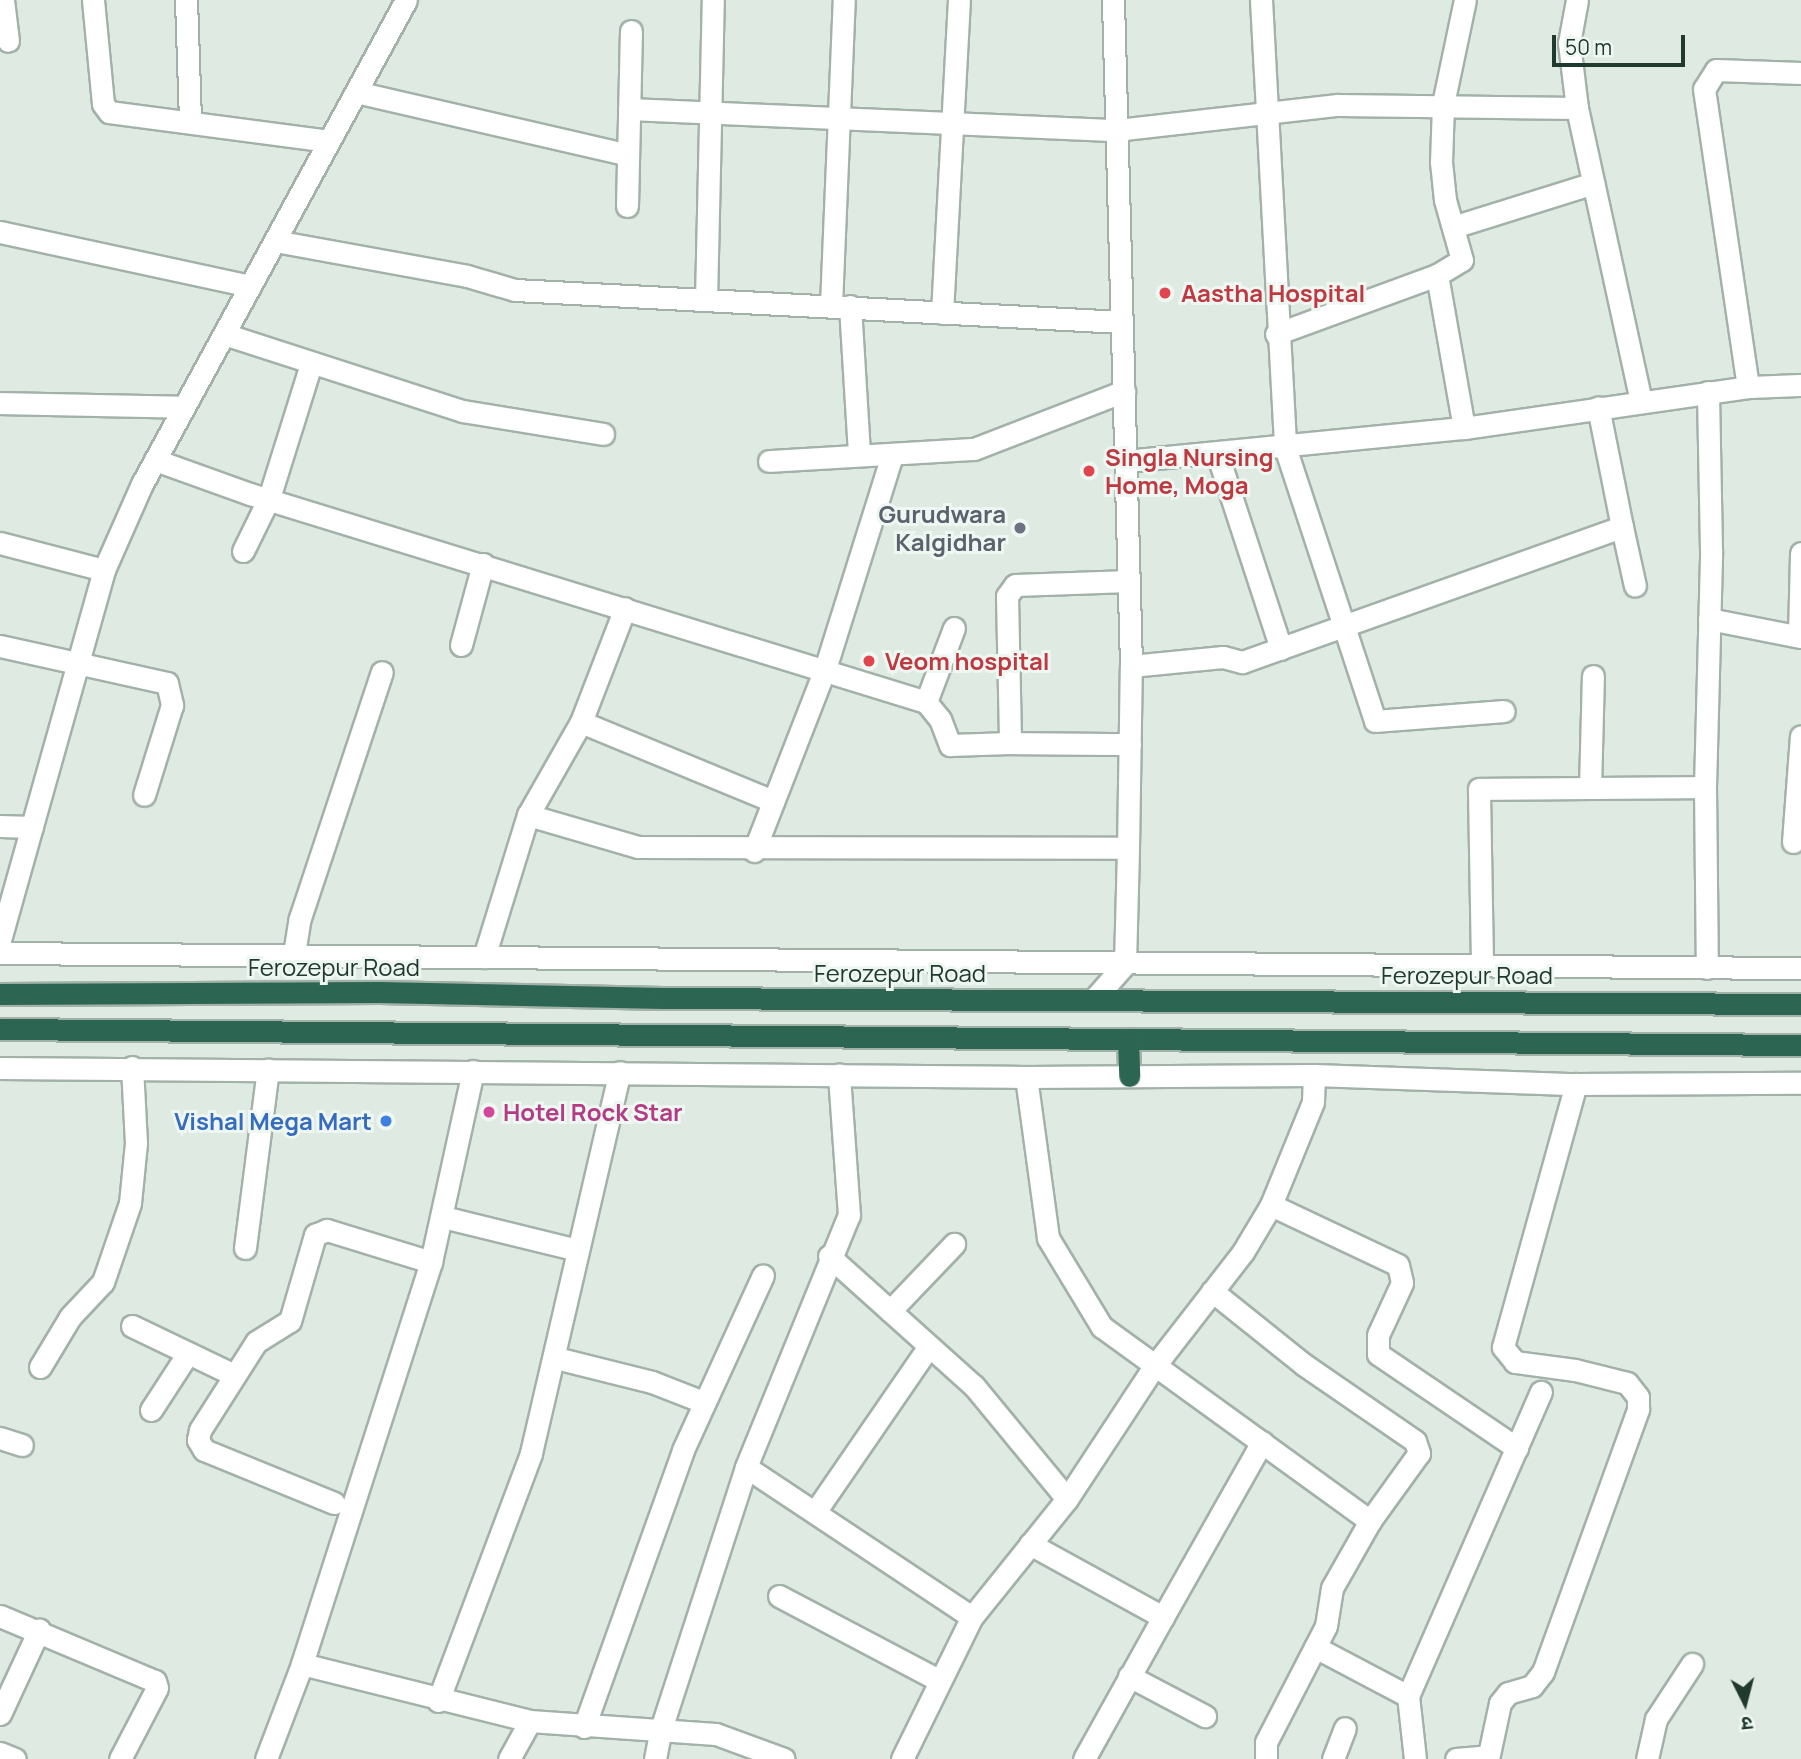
<!DOCTYPE html>
<meta charset="utf-8">
<style>
body{margin:0}
#map{position:relative;width:1801px;height:1759px;overflow:hidden;background:#dfeae3;font-family:Manrope,"Noto Sans Devanagari",sans-serif}
div>[style]{position:absolute}
.roads{filter:drop-shadow(2px 0 #a2b2a9) drop-shadow(-2px 0 #a2b2a9) drop-shadow(0 2px #a2b2a9) drop-shadow(0 -2px #a2b2a9)}
.minor>*{height:21px;margin:-10.5px;padding:0 10.5px;transform-origin:10.5px;border-radius:10.5px;background:#fff}
.highway>*{height:21px;margin:-10.5px;padding:0 10.5px;transform-origin:10.5px;border-radius:10.5px;background:#2c6652}
.dots>*{width:19px;height:19px;translate:-50% -50%;box-sizing:border-box;border:4px solid #eff7f2;border-radius:50%}
span{translate:-50% -50%;white-space:nowrap;text-align:center;line-height:1.15;-webkit-text-stroke:6px #eff7f2;paint-order:stroke}
.health-label{font-size:24px;color:#be3a42;font-weight:700}
.left{translate:0 -50%;text-align:left}
.worship-label{font-size:24px;color:#5b616d;font-weight:700}
.right{translate:-100% -50%;text-align:right}
.street-label{font-size:24px;color:#203a2f}
.hotel-label{font-size:24px;color:#b23c85;font-weight:700}
.shop-label{font-size:24px;color:#366cbe;font-weight:700}
.north{position:absolute;left:1710px;top:1668px;width:70px;height:70px;-webkit-text-stroke:5px #eff7f2;paint-order:stroke;rotate:174deg;font-size:19px;font-weight:700;line-height:28px;text-align:center;color:#203a2f}
.north::after{content:'';display:block;margin:auto;width:24px;height:32px;background:#203a2f;clip-path:polygon(50% 0,100% 100%,50% 72%,0 100%)}
.scale{position:absolute;left:1552px;top:35px;width:133px;height:32px;box-sizing:border-box;border:4px solid #203a2f;border-top:0;padding-left:9px;font-size:21px;line-height:24px;white-space:nowrap;color:#203a2f;-webkit-text-stroke:5px #eff7f2;paint-order:stroke}
</style>
<div id="map">
<div class="roads">
<div class="minor">
<i style="left:3px;top:0;width:41px;rotate:83deg"></i>
<i style="left:93px;top:0;width:104px;rotate:84.5deg"></i>
<i style="left:103px;top:104px;width:10px;rotate:53deg"></i>
<i style="left:109px;top:112px;width:222px;rotate:7.5deg"></i>
<i style="left:186px;top:0;width:120px;rotate:88.1deg"></i>
<i style="left:1261px;top:0;width:448px;rotate:86.9deg"></i>
<i style="left:1285px;top:447px;width:288px;rotate:71.8deg"></i>
<i style="left:1375px;top:721px;width:129px;rotate:-4.4deg"></i>
<i style="left:1577px;top:0;width:44px;rotate:100.5deg"></i>
<i style="left:1569px;top:43px;width:65px;rotate:83deg"></i>
<i style="left:1577px;top:108px;width:300px;rotate:77.7deg"></i>
<i style="left:1801px;top:73px;width:85px;rotate:-178deg"></i>
<i style="left:1716px;top:70px;width:22px;rotate:122deg"></i>
<i style="left:1704px;top:89px;width:301px;rotate:81.6deg"></i>
<i style="left:1748px;top:387px;width:53px;rotate:-2.2deg"></i>
<i style="left:356px;top:92px;width:279px;rotate:13deg"></i>
<i style="left:629px;top:109px;width:488px;rotate:2.5deg"></i>
<i style="left:1117px;top:130px;width:222px;rotate:-6.5deg"></i>
<i style="left:1338px;top:105px;width:239px;rotate:0.7deg"></i>
<i style="left:627px;top:206px;width:175px;rotate:-88.7deg"></i>
<i style="left:1453px;top:227px;width:147px;rotate:-17.4deg"></i>
<i style="left:0;top:232px;width:256px;rotate:12.2deg"></i>
<i style="left:275px;top:241px;width:195px;rotate:10.3deg"></i>
<i style="left:467px;top:276px;width:50px;rotate:16.3deg"></i>
<i style="left:515px;top:290px;width:608px;rotate:3.02deg"></i>
<i style="left:1437px;top:275px;width:155px;rotate:80deg"></i>
<i style="left:706px;top:300px;width:300px;rotate:-88.7deg"></i>
<i style="left:831px;top:305px;width:305px;rotate:-87.6deg"></i>
<i style="left:850px;top:306px;width:149px;rotate:86.5deg"></i>
<i style="left:942px;top:313px;width:313px;rotate:-86.9deg"></i>
<i style="left:224px;top:334px;width:251px;rotate:17.9deg"></i>
<i style="left:463px;top:411px;width:142px;rotate:9.3deg"></i>
<i style="left:1276px;top:334px;width:171px;rotate:-20.1deg"></i>
<i style="left:1437px;top:275px;width:29px;rotate:-31deg"></i>
<i style="left:1462px;top:260px;width:62px;rotate:-105.8deg"></i>
<i style="left:1445px;top:200px;width:38px;rotate:-96deg"></i>
<i style="left:1441px;top:162px;width:58px;rotate:-88deg"></i>
<i style="left:1443px;top:104px;width:106px;rotate:-78.1deg"></i>
<i style="left:0;top:403px;width:184px;rotate:1.2deg"></i>
<i style="left:1217px;top:453px;width:206px;rotate:71.9deg"></i>
<i style="left:155px;top:460px;width:101px;rotate:19.7deg"></i>
<i style="left:250px;top:494px;width:707px;rotate:17.1deg"></i>
<i style="left:926px;top:702px;width:22px;rotate:51deg"></i>
<i style="left:940px;top:719px;width:28px;rotate:69deg"></i>
<i style="left:950px;top:745px;width:60px;rotate:-1.9deg"></i>
<i style="left:769px;top:461px;width:205px;rotate:-3.4deg"></i>
<i style="left:974px;top:449px;width:161px;rotate:-21.1deg"></i>
<i style="left:1126px;top:461px;width:340px;rotate:-5.6deg"></i>
<i style="left:1464px;top:428px;width:287px;rotate:-8.2deg"></i>
<i style="left:1622px;top:527px;width:60px;rotate:77.6deg"></i>
<i style="left:0;top:543px;width:107px;rotate:14.6deg"></i>
<i style="left:243px;top:551px;width:59px;rotate:-63.9deg"></i>
<i style="left:269px;top:498px;width:140px;rotate:-72.6deg"></i>
<i style="left:1129px;top:581px;width:114px;rotate:178deg"></i>
<i style="left:1015px;top:585px;width:14px;rotate:126deg"></i>
<i style="left:1007px;top:596px;width:147px;rotate:88.8deg"></i>
<i style="left:1010px;top:743px;width:120px;rotate:0.5deg"></i>
<i style="left:1709px;top:619px;width:94px;rotate:11.1deg"></i>
<i style="left:1799px;top:636px;width:83px;rotate:-88.6deg"></i>
<i style="left:461px;top:645px;width:84px;rotate:-74.8deg"></i>
<i style="left:0;top:646px;width:171px;rotate:12.5deg"></i>
<i style="left:167px;top:683px;width:23px;rotate:77deg"></i>
<i style="left:172px;top:705px;width:94px;rotate:107.3deg"></i>
<i style="left:1131px;top:666px;width:92px;rotate:-5.6deg"></i>
<i style="left:1223px;top:657px;width:20px;rotate:15deg"></i>
<i style="left:1242px;top:662px;width:403px;rotate:-19.6deg"></i>
<i style="left:1622px;top:527px;width:122px;rotate:-101.3deg"></i>
<i style="left:926px;top:702px;width:79px;rotate:-69.3deg"></i>
<i style="left:581px;top:722px;width:208px;rotate:22.4deg"></i>
<i style="left:1705px;top:787px;width:181px;rotate:89.4deg"></i>
<i style="left:1590px;top:788px;width:112px;rotate:-88.5deg"></i>
<i style="left:528px;top:815px;width:115px;rotate:16.2deg"></i>
<i style="left:638px;top:847px;width:490px;rotate:0.1deg"></i>
<i style="left:0;top:826px;width:32px;rotate:2deg"></i>
<i style="left:1793px;top:842px;width:106px;rotate:-85.7deg"></i>
<i style="left:754px;top:851px;width:195px;rotate:-68.7deg"></i>
<i style="left:825px;top:669px;width:224px;rotate:-72.6deg"></i>
<i style="left:0;top:940px;width:384px;rotate:-74.3deg"></i>
<i style="left:104px;top:570px;width:94px;rotate:-66.2deg"></i>
<i style="left:142px;top:484px;width:551px;rotate:-61.39deg"></i>
<i style="left:0;top:953px;width:1801px;rotate:0.48deg"></i>
<i style="left:294px;top:954px;width:36px;rotate:-81deg"></i>
<i style="left:300px;top:918px;width:259px;rotate:-71.6deg"></i>
<i style="left:484px;top:957px;width:149px;rotate:-72.8deg"></i>
<i style="left:528px;top:815px;width:107px;rotate:-60.3deg"></i>
<i style="left:581px;top:722px;width:122px;rotate:-68.9deg"></i>
<i style="left:1482px;top:964px;width:175px;rotate:-91deg"></i>
<i style="left:1479px;top:789px;width:226px;rotate:-0.5deg"></i>
<i style="left:1705px;top:787px;width:237px;rotate:-88.5deg"></i>
<i style="left:1711px;top:550px;width:158px;rotate:-91.1deg"></i>
<i style="left:1095px;top:998px;width:45px;rotate:-48.6deg"></i>
<i style="left:1125px;top:964px;width:116px;rotate:-88.5deg"></i>
<i style="left:1128px;top:848px;width:182px;rotate:-89.1deg"></i>
<i style="left:1131px;top:666px;width:666px;rotate:-91.55deg"></i>
<i style="left:0;top:1068px;width:1026px;rotate:0.5deg"></i>
<i style="left:1026px;top:1077px;width:288px;rotate:-0.4deg"></i>
<i style="left:1314px;top:1075px;width:262px;rotate:2deg"></i>
<i style="left:1576px;top:1084px;width:225px;rotate:-0.3deg"></i>
<i style="left:473px;top:1071px;width:196px;rotate:102.4deg"></i>
<i style="left:431px;top:1262px;width:422px;rotate:107.8deg"></i>
<i style="left:302px;top:1664px;width:235px;rotate:14deg"></i>
<i style="left:530px;top:1721px;width:186px;rotate:4deg"></i>
<i style="left:716px;top:1734px;width:72px;rotate:20.2deg"></i>
<i style="left:1026px;top:1077px;width:162px;rotate:82.2deg"></i>
<i style="left:1048px;top:1238px;width:104px;rotate:58.8deg"></i>
<i style="left:1102px;top:1327px;width:331px;rotate:35.9deg"></i>
<i style="left:1271px;top:1205px;width:140px;rotate:25.3deg"></i>
<i style="left:1398px;top:1265px;width:18px;rotate:77deg"></i>
<i style="left:1402px;top:1283px;width:57px;rotate:114.8deg"></i>
<i style="left:1378px;top:1335px;width:19px;rotate:90deg"></i>
<i style="left:1378px;top:1354px;width:168px;rotate:34.1deg"></i>
<i style="left:443px;top:1217px;width:138px;rotate:13.8deg"></i>
<i style="left:245px;top:1248px;width:180px;rotate:-82.7deg"></i>
<i style="left:829px;top:1256px;width:195px;rotate:41.9deg"></i>
<i style="left:974px;top:1386px;width:146px;rotate:50.5deg"></i>
<i style="left:1212px;top:1291px;width:117px;rotate:38.7deg"></i>
<i style="left:1303px;top:1364px;width:136px;rotate:34.5deg"></i>
<i style="left:1415px;top:1441px;width:13px;rotate:72deg"></i>
<i style="left:1419px;top:1453px;width:84px;rotate:125.8deg"></i>
<i style="left:1370px;top:1521px;width:77px;rotate:119.6deg"></i>
<i style="left:1332px;top:1588px;width:38px;rotate:99deg"></i>
<i style="left:1326px;top:1626px;width:131px;rotate:117.3deg"></i>
<i style="left:1266px;top:1742px;width:17px;rotate:90deg"></i>
<i style="left:890px;top:1311px;width:93px;rotate:-46.3deg"></i>
<i style="left:132px;top:1326px;width:111px;rotate:25.6deg"></i>
<i style="left:556px;top:1358px;width:99px;rotate:14deg"></i>
<i style="left:652px;top:1382px;width:55px;rotate:21.4deg"></i>
<i style="left:40px;top:1367px;width:58px;rotate:-59deg"></i>
<i style="left:70px;top:1317px;width:48px;rotate:-46.7deg"></i>
<i style="left:103px;top:1282px;width:83px;rotate:-71.1deg"></i>
<i style="left:130px;top:1203px;width:60px;rotate:-84.3deg"></i>
<i style="left:136px;top:1143px;width:76px;rotate:-93deg"></i>
<i style="left:151px;top:1410px;width:68px;rotate:-57deg"></i>
<i style="left:0;top:1438px;width:23px;rotate:18deg"></i>
<i style="left:746px;top:1467px;width:271px;rotate:33.6deg"></i>
<i style="left:334px;top:1503px;width:140px;rotate:-157.8deg"></i>
<i style="left:204px;top:1450px;width:12px;rotate:-121deg"></i>
<i style="left:198px;top:1440px;width:10px;rotate:-79deg"></i>
<i style="left:200px;top:1430px;width:104px;rotate:-57.5deg"></i>
<i style="left:256px;top:1342px;width:40px;rotate:-32deg"></i>
<i style="left:290px;top:1321px;width:90px;rotate:-73.8deg"></i>
<i style="left:315px;top:1235px;width:13px;rotate:-23deg"></i>
<i style="left:327px;top:1230px;width:109px;rotate:17.1deg"></i>
<i style="left:815px;top:1512px;width:201px;rotate:-55.5deg"></i>
<i style="left:1030px;top:1544px;width:152px;rotate:28.8deg"></i>
<i style="left:1163px;top:1617px;width:162px;rotate:119.1deg"></i>
<i style="left:779px;top:1596px;width:182px;rotate:27.8deg"></i>
<i style="left:0;top:1616px;width:168px;rotate:22.8deg"></i>
<i style="left:155px;top:1681px;width:7px;rotate:74deg"></i>
<i style="left:157px;top:1688px;width:80px;rotate:117.5deg"></i>
<i style="left:1163px;top:1617px;width:201px;rotate:-60.5deg"></i>
<i style="left:1315px;top:1647px;width:105px;rotate:27.8deg"></i>
<i style="left:1129px;top:1676px;width:86px;rotate:27.8deg"></i>
<i style="left:438px;top:1701px;width:265px;rotate:-69.4deg"></i>
<i style="left:531px;top:1453px;width:391px;rotate:-76.9deg"></i>
<i style="left:0;top:1714px;width:93px;rotate:-65.1deg"></i>
<i style="left:584px;top:1727px;width:294px;rotate:-70.3deg"></i>
<i style="left:683px;top:1450px;width:192px;rotate:-65.4deg"></i>
<i style="left:0;top:1753px;width:16px;rotate:22deg"></i>
<i style="left:266px;top:1759px;width:102px;rotate:-69.2deg"></i>
<i style="left:509px;top:1759px;width:43px;rotate:-61.1deg"></i>
<i style="left:655px;top:1759px;width:31px;rotate:-79deg"></i>
<i style="left:661px;top:1729px;width:275px;rotate:-72deg"></i>
<i style="left:746px;top:1467px;width:272px;rotate:-67.8deg"></i>
<i style="left:849px;top:1215px;width:141px;rotate:-94.1deg"></i>
<i style="left:902px;top:1759px;width:158px;rotate:-63.8deg"></i>
<i style="left:972px;top:1617px;width:151px;rotate:-51.2deg"></i>
<i style="left:1067px;top:1499px;width:157px;rotate:-56.7deg"></i>
<i style="left:1153px;top:1368px;width:147px;rotate:-52.2deg"></i>
<i style="left:1243px;top:1252px;width:55px;rotate:-59.2deg"></i>
<i style="left:1271px;top:1205px;width:111px;rotate:-67.8deg"></i>
<i style="left:1313px;top:1102px;width:27px;rotate:-88deg"></i>
<i style="left:1333px;top:1759px;width:33px;rotate:-69deg"></i>
<i style="left:1415px;top:1759px;width:63px;rotate:-96.3deg"></i>
<i style="left:1408px;top:1696px;width:332px;rotate:-66.4deg"></i>
<i style="left:1456px;top:1759px;width:32px;rotate:-5deg"></i>
<i style="left:1488px;top:1759px;width:57px;rotate:-77.9deg"></i>
<i style="left:1500px;top:1703px;width:13px;rotate:-51deg"></i>
<i style="left:1508px;top:1693px;width:25px;rotate:-16deg"></i>
<i style="left:1532px;top:1686px;width:18px;rotate:-52deg"></i>
<i style="left:1543px;top:1672px;width:280px;rotate:-70.1deg"></i>
<i style="left:1638px;top:1409px;width:12px;rotate:-90deg"></i>
<i style="left:1638px;top:1397px;width:18px;rotate:-128deg"></i>
<i style="left:1627px;top:1383px;width:54px;rotate:-166deg"></i>
<i style="left:1575px;top:1370px;width:61px;rotate:-172.4deg"></i>
<i style="left:1515px;top:1362px;width:19px;rotate:-129deg"></i>
<i style="left:1503px;top:1347px;width:273px;rotate:-74.5deg"></i>
<i style="left:1647px;top:1759px;width:41px;rotate:-77.3deg"></i>
<i style="left:1656px;top:1719px;width:66px;rotate:-56.8deg"></i>
</div>
<div class="highway">
<i style="left:0;top:994px;width:379px;rotate:-0.3deg"></i>
<i style="left:379px;top:992px;width:284px;rotate:1.2deg"></i>
<i style="left:663px;top:998px;width:1138px;rotate:0.3deg"></i>
<i style="left:0;top:1029px;width:1801px;rotate:0.51deg"></i>
<i style="left:1128px;top:1039px;width:37px;rotate:88deg"></i>
</div>
</div>
<div class="dots">
<i style="left:1165px;top:293px;background:#e0444e"></i>
<i style="left:1089px;top:471px;background:#e0444e"></i>
<i style="left:1020px;top:528px;background:#6b7280"></i>
<i style="left:869px;top:661px;background:#e0444e"></i>
<i style="left:489px;top:1112px;background:#d1479c"></i>
<i style="left:386px;top:1121px;background:#3f7fe0"></i>
</div>
<div class="health-label">
<span class="left" style="left:1181px;top:293px">Aastha Hospital</span>
<span class="left" style="left:1105px;top:471px">Singla Nursing<br>Home, Moga</span>
<span class="left" style="left:885px;top:661px">Veom hospital</span>
</div>
<div class="worship-label">
<span class="right" style="left:1006px;top:528px">Gurudwara<br>Kalgidhar</span>
</div>
<div class="street-label">
<span style="left:334px;top:967px">Ferozepur Road</span>
<span style="left:900px;top:973px">Ferozepur Road</span>
<span style="left:1467px;top:975px">Ferozepur Road</span>
</div>
<div class="hotel-label">
<span class="left" style="left:503px;top:1112px">Hotel Rock Star</span>
</div>
<div class="shop-label">
<span class="right" style="left:372px;top:1121px">Vishal Mega Mart</span>
</div>
<div class="north">उ</div>
<div class="scale">50 m</div>
</div>
